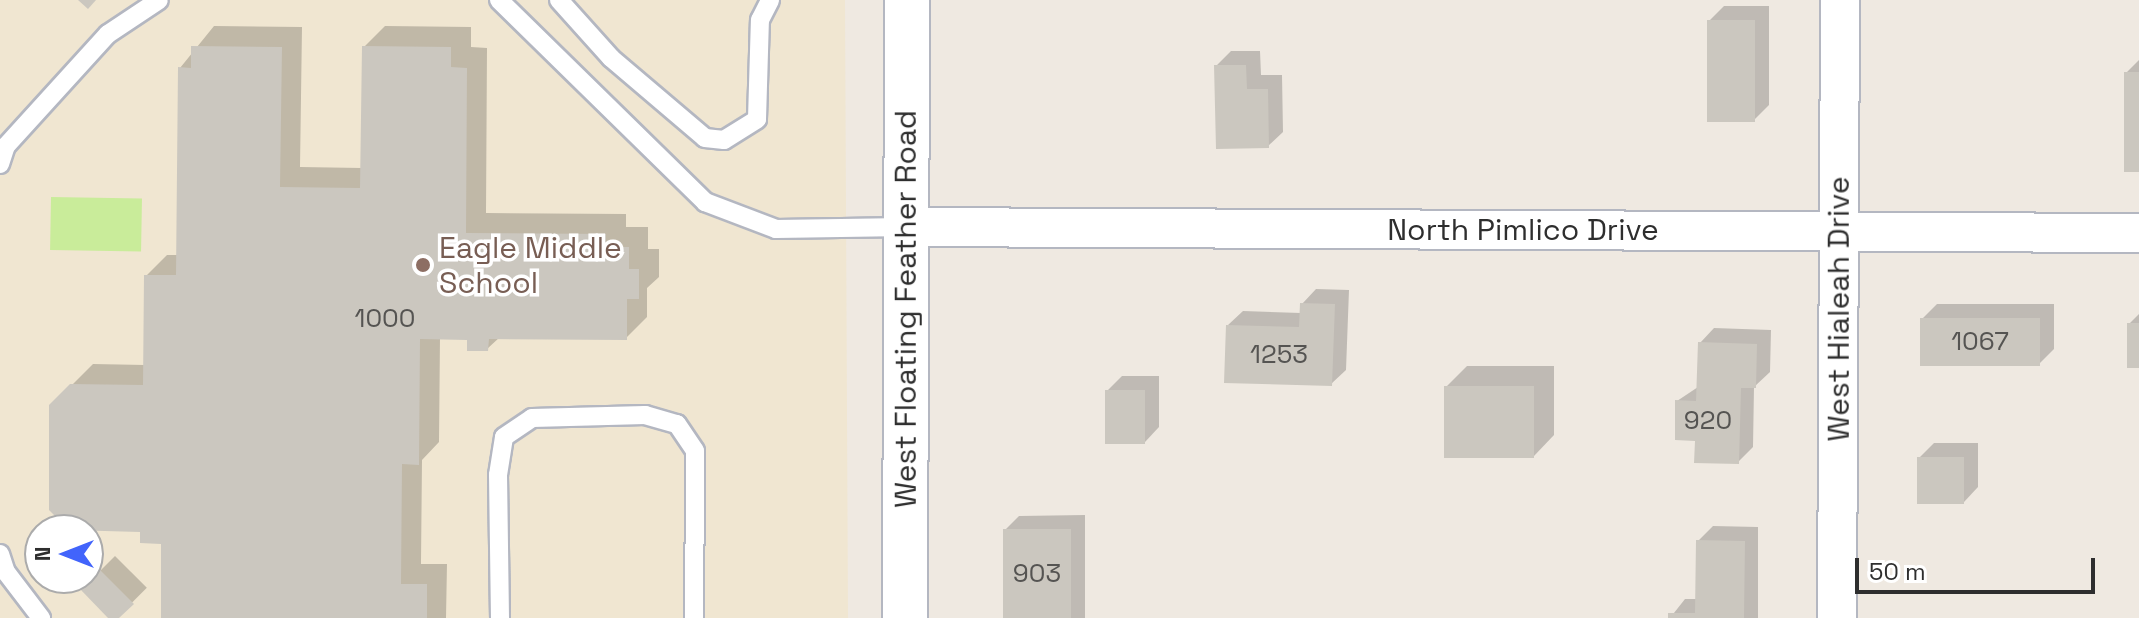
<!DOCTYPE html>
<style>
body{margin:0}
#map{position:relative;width:2139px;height:618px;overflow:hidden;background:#efe9e1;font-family:"Space Grotesk",sans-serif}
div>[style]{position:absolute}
.education>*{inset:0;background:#f0e6d1}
.pitch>*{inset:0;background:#c9ec9a;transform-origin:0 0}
.shadow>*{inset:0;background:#0003;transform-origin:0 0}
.building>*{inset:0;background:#cbc7bf;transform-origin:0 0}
.roads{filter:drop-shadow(2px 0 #b4b7c1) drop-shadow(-2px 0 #b4b7c1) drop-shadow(0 2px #b4b7c1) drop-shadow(0 -2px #b4b7c1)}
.service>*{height:18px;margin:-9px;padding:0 9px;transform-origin:9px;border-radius:9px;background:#fff}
.minor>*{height:38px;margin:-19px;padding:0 19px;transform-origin:19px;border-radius:19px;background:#fff}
.secondary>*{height:44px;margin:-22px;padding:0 22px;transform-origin:22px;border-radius:22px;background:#fff}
.dots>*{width:22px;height:22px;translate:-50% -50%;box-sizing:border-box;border:4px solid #fff;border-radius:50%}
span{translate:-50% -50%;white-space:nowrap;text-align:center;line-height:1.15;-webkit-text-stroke:7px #fff;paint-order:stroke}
.number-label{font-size:26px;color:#555452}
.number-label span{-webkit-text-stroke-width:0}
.street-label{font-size:30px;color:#2e2e2e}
.education-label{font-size:30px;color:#785e54}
.left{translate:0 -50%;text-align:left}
.north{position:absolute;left:24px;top:514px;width:80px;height:80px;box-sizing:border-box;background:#fff;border:2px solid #ababab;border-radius:50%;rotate:270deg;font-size:22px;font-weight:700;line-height:32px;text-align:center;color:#2e2e2e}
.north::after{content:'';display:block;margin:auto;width:28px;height:36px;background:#4264fb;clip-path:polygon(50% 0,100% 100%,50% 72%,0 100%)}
.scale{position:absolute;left:1855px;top:558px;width:240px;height:36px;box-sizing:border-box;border:4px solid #2e2e2e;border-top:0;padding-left:10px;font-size:24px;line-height:28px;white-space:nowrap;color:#2e2e2e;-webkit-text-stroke:6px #fff;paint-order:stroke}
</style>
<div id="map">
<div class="education">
<i style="clip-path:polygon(evenodd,0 0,845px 0,848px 618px,0 618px,0 0,40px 530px,88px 530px,88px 578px,40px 578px,40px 530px)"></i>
</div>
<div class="pitch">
<i style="left:51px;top:197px;width:91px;height:53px;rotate:1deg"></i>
</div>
<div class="shadow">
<i style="clip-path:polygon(1724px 6px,1769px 6px,1769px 105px,1754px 120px,1709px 21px)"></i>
<i style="clip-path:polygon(214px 26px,302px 27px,300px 167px,362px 168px,364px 47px,385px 26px,471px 27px,471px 47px,487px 48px,486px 213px,626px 214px,626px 227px,648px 227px,648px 249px,659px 249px,659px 277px,647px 288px,647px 317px,626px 338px,500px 337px,487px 349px,470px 338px,440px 337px,439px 442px,422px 460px,421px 564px,447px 564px,446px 618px,163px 618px,163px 542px,142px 530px,51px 406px,93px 364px,145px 365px,146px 276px,167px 255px,178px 255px,180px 68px)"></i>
<i style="clip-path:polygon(1231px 51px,1260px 51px,1261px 75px,1282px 75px,1283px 132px,1268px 146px,1216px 66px)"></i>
<i style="clip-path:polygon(2139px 60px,2139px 170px,2126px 73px)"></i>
<i style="clip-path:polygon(1316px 289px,1349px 290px,1346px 370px,1331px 384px,1228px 325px,1243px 311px,1301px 313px,1302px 304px)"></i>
<i style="clip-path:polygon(1937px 304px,2054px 304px,2054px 349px,2039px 364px,1922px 319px)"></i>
<i style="clip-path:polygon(2139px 314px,2139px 366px,2129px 324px)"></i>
<i style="clip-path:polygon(1714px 328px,1771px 330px,1770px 372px,1754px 387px,1753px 447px,1738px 462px,1697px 439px,1677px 401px,1698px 387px,1700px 343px)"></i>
<i style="clip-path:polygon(1467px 366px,1554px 366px,1554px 435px,1534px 456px,1446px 387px)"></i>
<i style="clip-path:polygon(1122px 376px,1159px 376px,1159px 427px,1145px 442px,1107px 391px)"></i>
<i style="clip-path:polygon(1934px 443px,1978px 443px,1978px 487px,1964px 502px,1919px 458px)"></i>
<i style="clip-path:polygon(1085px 515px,1085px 618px,1005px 618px,1004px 531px,1019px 516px)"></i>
<i style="clip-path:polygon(1713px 526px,1758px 527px,1758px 618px,1670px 618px,1685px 599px,1697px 599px,1698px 541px)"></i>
<i style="left:115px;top:556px;width:45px;height:47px;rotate:45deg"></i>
</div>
<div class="building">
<i style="clip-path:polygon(78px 0,96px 0,88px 9px)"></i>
<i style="left:1707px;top:20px;width:48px;height:102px"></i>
<i style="clip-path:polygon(191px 46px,282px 47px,280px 187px,360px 188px,362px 46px,451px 47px,451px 67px,467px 68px,466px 233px,606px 234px,606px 247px,629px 247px,629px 269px,639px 269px,639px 299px,627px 299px,627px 340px,489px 339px,488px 351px,467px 351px,467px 340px,420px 339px,419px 465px,402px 464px,401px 584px,427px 584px,427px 618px,161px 618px,161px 544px,140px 543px,140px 532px,69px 530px,49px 510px,49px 405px,70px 384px,143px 385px,144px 275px,176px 275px,178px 67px,191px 68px)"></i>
<i style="clip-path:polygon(1214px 65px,1246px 65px,1247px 89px,1268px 89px,1269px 148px,1216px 149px)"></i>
<i style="left:2124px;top:72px;width:15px;height:100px"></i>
<i style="clip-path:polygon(1300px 303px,1335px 304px,1332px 386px,1224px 383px,1226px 325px,1299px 327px)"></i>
<i style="left:1920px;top:318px;width:120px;height:48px"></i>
<i style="left:2127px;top:323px;width:12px;height:45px"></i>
<i style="clip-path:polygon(1698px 342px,1757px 344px,1756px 388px,1741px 388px,1739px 464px,1694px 463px,1695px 441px,1675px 440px,1675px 400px,1696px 401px)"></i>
<i style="left:1444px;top:386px;width:90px;height:72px"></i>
<i style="left:1105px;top:390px;width:40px;height:54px"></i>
<i style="left:1917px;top:457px;width:47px;height:47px"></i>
<i style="left:1071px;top:529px;width:89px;height:68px;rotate:90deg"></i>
<i style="clip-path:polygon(1696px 540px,1745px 541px,1744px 618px,1668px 618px,1668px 613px,1695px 613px)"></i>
<i style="clip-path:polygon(99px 569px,134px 604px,119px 618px,108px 618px,80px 589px)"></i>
</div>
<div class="roads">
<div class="service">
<i style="left:499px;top:0;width:289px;rotate:44.4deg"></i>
<i style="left:705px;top:202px;width:76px;rotate:20.8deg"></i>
<i style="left:776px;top:229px;width:130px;rotate:-0.9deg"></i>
<i style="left:559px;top:0;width:78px;rotate:48.1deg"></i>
<i style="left:611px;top:58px;width:123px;rotate:40.4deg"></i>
<i style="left:705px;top:138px;width:19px;rotate:6deg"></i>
<i style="left:724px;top:140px;width:39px;rotate:-32deg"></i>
<i style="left:757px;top:119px;width:99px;rotate:-88.3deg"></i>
<i style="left:760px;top:20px;width:22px;rotate:-63deg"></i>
<i style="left:0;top:164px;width:19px;rotate:-72deg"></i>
<i style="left:6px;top:146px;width:151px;rotate:-47.7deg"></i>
<i style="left:108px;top:34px;width:61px;rotate:-33.7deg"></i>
<i style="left:0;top:554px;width:19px;rotate:72deg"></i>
<i style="left:6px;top:572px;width:58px;rotate:52.7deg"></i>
<i style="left:500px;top:618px;width:143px;rotate:-90.8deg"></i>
<i style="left:498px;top:475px;width:38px;rotate:-81deg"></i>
<i style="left:504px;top:437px;width:34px;rotate:-34deg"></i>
<i style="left:532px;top:418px;width:113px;rotate:-1.5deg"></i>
<i style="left:645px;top:415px;width:33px;rotate:16deg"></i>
<i style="left:677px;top:424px;width:32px;rotate:56deg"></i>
<i style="left:695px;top:451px;width:167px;rotate:90.3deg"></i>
</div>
<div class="minor">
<i style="left:906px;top:227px;width:1233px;rotate:0.28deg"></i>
<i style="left:1837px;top:618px;width:618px;rotate:-89.72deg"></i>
</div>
<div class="secondary">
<i style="left:905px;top:618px;width:618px;rotate:-89.81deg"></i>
</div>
</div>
<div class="dots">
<i style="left:423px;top:265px;background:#8d6e63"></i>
</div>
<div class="number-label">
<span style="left:385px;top:319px">1000</span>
<span style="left:1980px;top:342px">1067</span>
<span style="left:1279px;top:355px">1253</span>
<span style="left:1708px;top:421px">920</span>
<span style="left:1037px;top:574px">903</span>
</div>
<div class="street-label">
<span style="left:1523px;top:230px">North Pimlico Drive</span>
<span style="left:906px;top:309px;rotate:-90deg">West Floating Feather Road</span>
<span style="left:1839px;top:309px;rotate:-90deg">West Hialeah Drive</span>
</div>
<div class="education-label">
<span class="left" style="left:439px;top:265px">Eagle Middle<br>School</span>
</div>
<div class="north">N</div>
<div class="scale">50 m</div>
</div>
